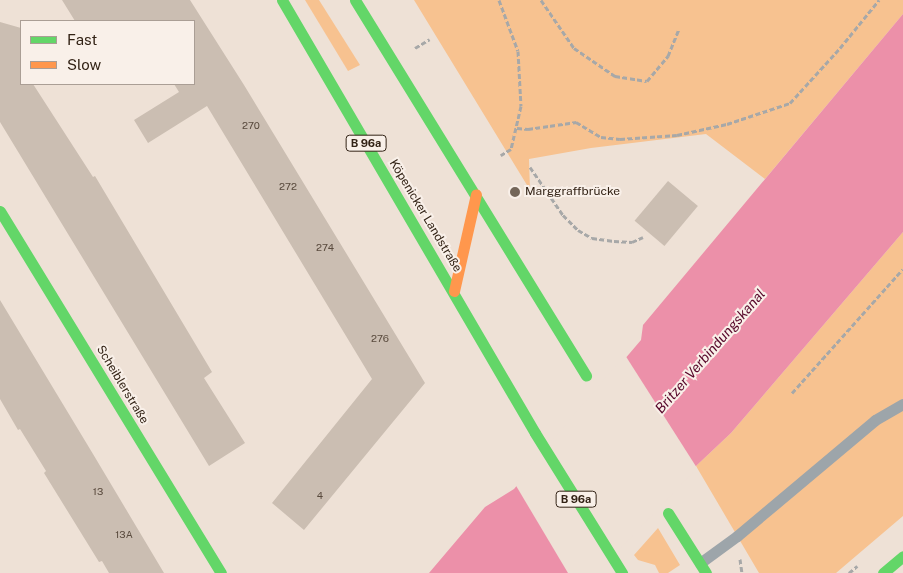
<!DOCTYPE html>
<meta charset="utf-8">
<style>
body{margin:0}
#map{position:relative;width:903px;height:573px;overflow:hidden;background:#eee1d6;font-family:"Public Sans",sans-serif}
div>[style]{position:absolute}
.green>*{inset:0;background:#f7c290}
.water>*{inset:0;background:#ec90a9}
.pier>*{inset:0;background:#eee1d6}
.building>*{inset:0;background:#cbbeb2;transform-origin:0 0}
.path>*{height:3px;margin-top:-1.5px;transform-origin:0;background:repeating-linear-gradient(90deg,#a7a8a8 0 5px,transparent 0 7.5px)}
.lane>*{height:11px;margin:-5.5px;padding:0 5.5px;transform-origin:5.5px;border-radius:5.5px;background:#9da5aa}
.fast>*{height:11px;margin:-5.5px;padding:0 5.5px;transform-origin:5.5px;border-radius:5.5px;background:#63d668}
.slow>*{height:11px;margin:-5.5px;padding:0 5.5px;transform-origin:5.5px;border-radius:5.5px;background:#ff974d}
.dots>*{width:14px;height:14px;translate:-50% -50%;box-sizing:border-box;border:2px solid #f9f0e9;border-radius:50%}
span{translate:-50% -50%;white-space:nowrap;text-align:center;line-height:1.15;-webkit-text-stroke:4px #f9f0e9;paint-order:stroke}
.number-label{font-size:10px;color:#594a3d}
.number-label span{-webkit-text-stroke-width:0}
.shield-label span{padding:1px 4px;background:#f9f0e9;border:1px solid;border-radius:4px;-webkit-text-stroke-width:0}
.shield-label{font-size:11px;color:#332316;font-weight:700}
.poi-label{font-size:12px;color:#332316}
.left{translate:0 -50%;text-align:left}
.street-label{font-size:12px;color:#332316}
.water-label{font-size:14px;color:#57072a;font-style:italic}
.legend{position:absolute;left:20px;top:20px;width:175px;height:65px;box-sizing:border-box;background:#f9f0e9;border:1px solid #aa9e95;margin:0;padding:6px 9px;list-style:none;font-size:15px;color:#332316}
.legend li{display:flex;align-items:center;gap:10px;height:25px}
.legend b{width:25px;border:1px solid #aa9e95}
</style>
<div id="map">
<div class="green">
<i style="clip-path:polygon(305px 0,319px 0,360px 65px,348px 71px)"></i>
<i style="clip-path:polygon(414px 0,903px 0,903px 14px,765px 179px,706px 134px,591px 148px,529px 159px,530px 190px)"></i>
<i style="clip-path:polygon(903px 232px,903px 516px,836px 573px,759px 573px,696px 466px,731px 433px)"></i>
<i style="clip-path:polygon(658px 528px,680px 565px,668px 573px,659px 573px,655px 565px,638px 560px,634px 555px)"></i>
</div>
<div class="water">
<i style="clip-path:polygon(903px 14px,903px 232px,731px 433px,696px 466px,593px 573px,429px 573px,485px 507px,514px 489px,641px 340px,643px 325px)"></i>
</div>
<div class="pier">
<i style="clip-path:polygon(625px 355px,697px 468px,597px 573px,568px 573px,515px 484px)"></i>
</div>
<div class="building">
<i style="clip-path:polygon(62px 0,190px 0,244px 85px,425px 383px,304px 530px,272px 503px,372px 379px,207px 106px,148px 143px,134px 120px,179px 92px,174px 84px,194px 84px,194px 21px,75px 21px)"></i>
<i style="clip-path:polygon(0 22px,21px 28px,21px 84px,33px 84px,93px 177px,95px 176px,212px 372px,204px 378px,245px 443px,209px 466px,0 122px)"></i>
<i style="left:668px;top:181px;width:39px;height:52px;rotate:40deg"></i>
<i style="clip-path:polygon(0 300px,93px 454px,164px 573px,109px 573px,102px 561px,99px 562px,44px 473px,46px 471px,20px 429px,18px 430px,0 399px)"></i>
</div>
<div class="path">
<i style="left:499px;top:0;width:54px;rotate:69.6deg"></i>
<i style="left:518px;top:51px;width:55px;rotate:86.9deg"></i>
<i style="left:521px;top:106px;width:44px;rotate:103.1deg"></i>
<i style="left:511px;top:149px;width:12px;rotate:149deg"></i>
<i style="left:541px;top:0;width:58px;rotate:55.5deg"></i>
<i style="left:574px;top:48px;width:50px;rotate:34.3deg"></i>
<i style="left:615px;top:76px;width:32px;rotate:9deg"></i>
<i style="left:647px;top:81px;width:33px;rotate:-50deg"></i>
<i style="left:668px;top:56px;width:29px;rotate:-68deg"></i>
<i style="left:415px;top:48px;width:17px;rotate:-31deg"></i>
<i style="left:517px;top:128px;width:11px;rotate:5deg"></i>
<i style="left:528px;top:129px;width:49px;rotate:-8.3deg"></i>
<i style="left:576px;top:122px;width:29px;rotate:31deg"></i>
<i style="left:601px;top:137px;width:19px;rotate:6deg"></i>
<i style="left:620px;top:139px;width:57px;rotate:-4deg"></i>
<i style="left:677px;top:135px;width:51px;rotate:-12.4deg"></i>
<i style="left:727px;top:124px;width:66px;rotate:-18.4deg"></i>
<i style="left:790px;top:103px;width:74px;rotate:-47.7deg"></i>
<i style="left:840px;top:48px;width:62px;rotate:-50.9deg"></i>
<i style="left:530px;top:167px;width:58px;rotate:55.5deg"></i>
<i style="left:563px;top:215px;width:21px;rotate:45deg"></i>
<i style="left:578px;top:230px;width:16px;rotate:30deg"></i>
<i style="left:592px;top:238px;width:22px;rotate:8deg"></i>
<i style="left:614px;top:241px;width:18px;rotate:3deg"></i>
<i style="left:632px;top:242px;width:12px;rotate:-24deg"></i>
<i style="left:792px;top:393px;width:166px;rotate:-48.2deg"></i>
<i style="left:740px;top:559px;width:14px;rotate:82deg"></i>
<i style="left:849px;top:573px;width:11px;rotate:-41deg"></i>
</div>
<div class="lane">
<i style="left:700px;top:563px;width:46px;rotate:-36.1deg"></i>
<i style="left:737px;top:536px;width:180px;rotate:-40deg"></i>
<i style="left:875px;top:420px;width:32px;rotate:-30deg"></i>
</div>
<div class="fast">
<i style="left:282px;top:0;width:501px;rotate:59.7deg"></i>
<i style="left:535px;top:433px;width:165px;rotate:58.1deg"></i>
<i style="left:355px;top:0;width:441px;rotate:58.4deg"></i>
<i style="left:0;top:211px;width:424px;rotate:58.6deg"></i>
<i style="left:668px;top:513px;width:71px;rotate:57.7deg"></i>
<i style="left:883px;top:573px;width:26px;rotate:-40deg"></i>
</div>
<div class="slow">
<i style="left:454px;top:291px;width:99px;rotate:-77.2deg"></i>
</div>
<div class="dots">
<i style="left:515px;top:192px;background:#746659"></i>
</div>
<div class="number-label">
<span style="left:251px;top:126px">270</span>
<span style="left:288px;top:187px">272</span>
<span style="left:325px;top:248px">274</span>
<span style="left:380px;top:339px">276</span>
<span style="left:98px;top:492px">13</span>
<span style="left:320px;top:496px">4</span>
<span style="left:124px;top:535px">13A</span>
</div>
<div class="shield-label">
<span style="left:366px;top:143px">B 96a</span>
<span style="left:576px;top:499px">B 96a</span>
</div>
<div class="poi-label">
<span class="left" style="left:525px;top:192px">Marggraffbrücke</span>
</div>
<div class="street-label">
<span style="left:425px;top:216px;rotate:59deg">Köpenicker Landstraße</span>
<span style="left:122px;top:385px;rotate:59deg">Scheiblerstraße</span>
</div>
<div class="water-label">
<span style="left:710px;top:351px;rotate:-49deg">Britzer Verbindungskanal</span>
</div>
<ul class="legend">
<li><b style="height:6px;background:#63d668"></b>Fast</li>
<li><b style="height:6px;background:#ff974d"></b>Slow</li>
</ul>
</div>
